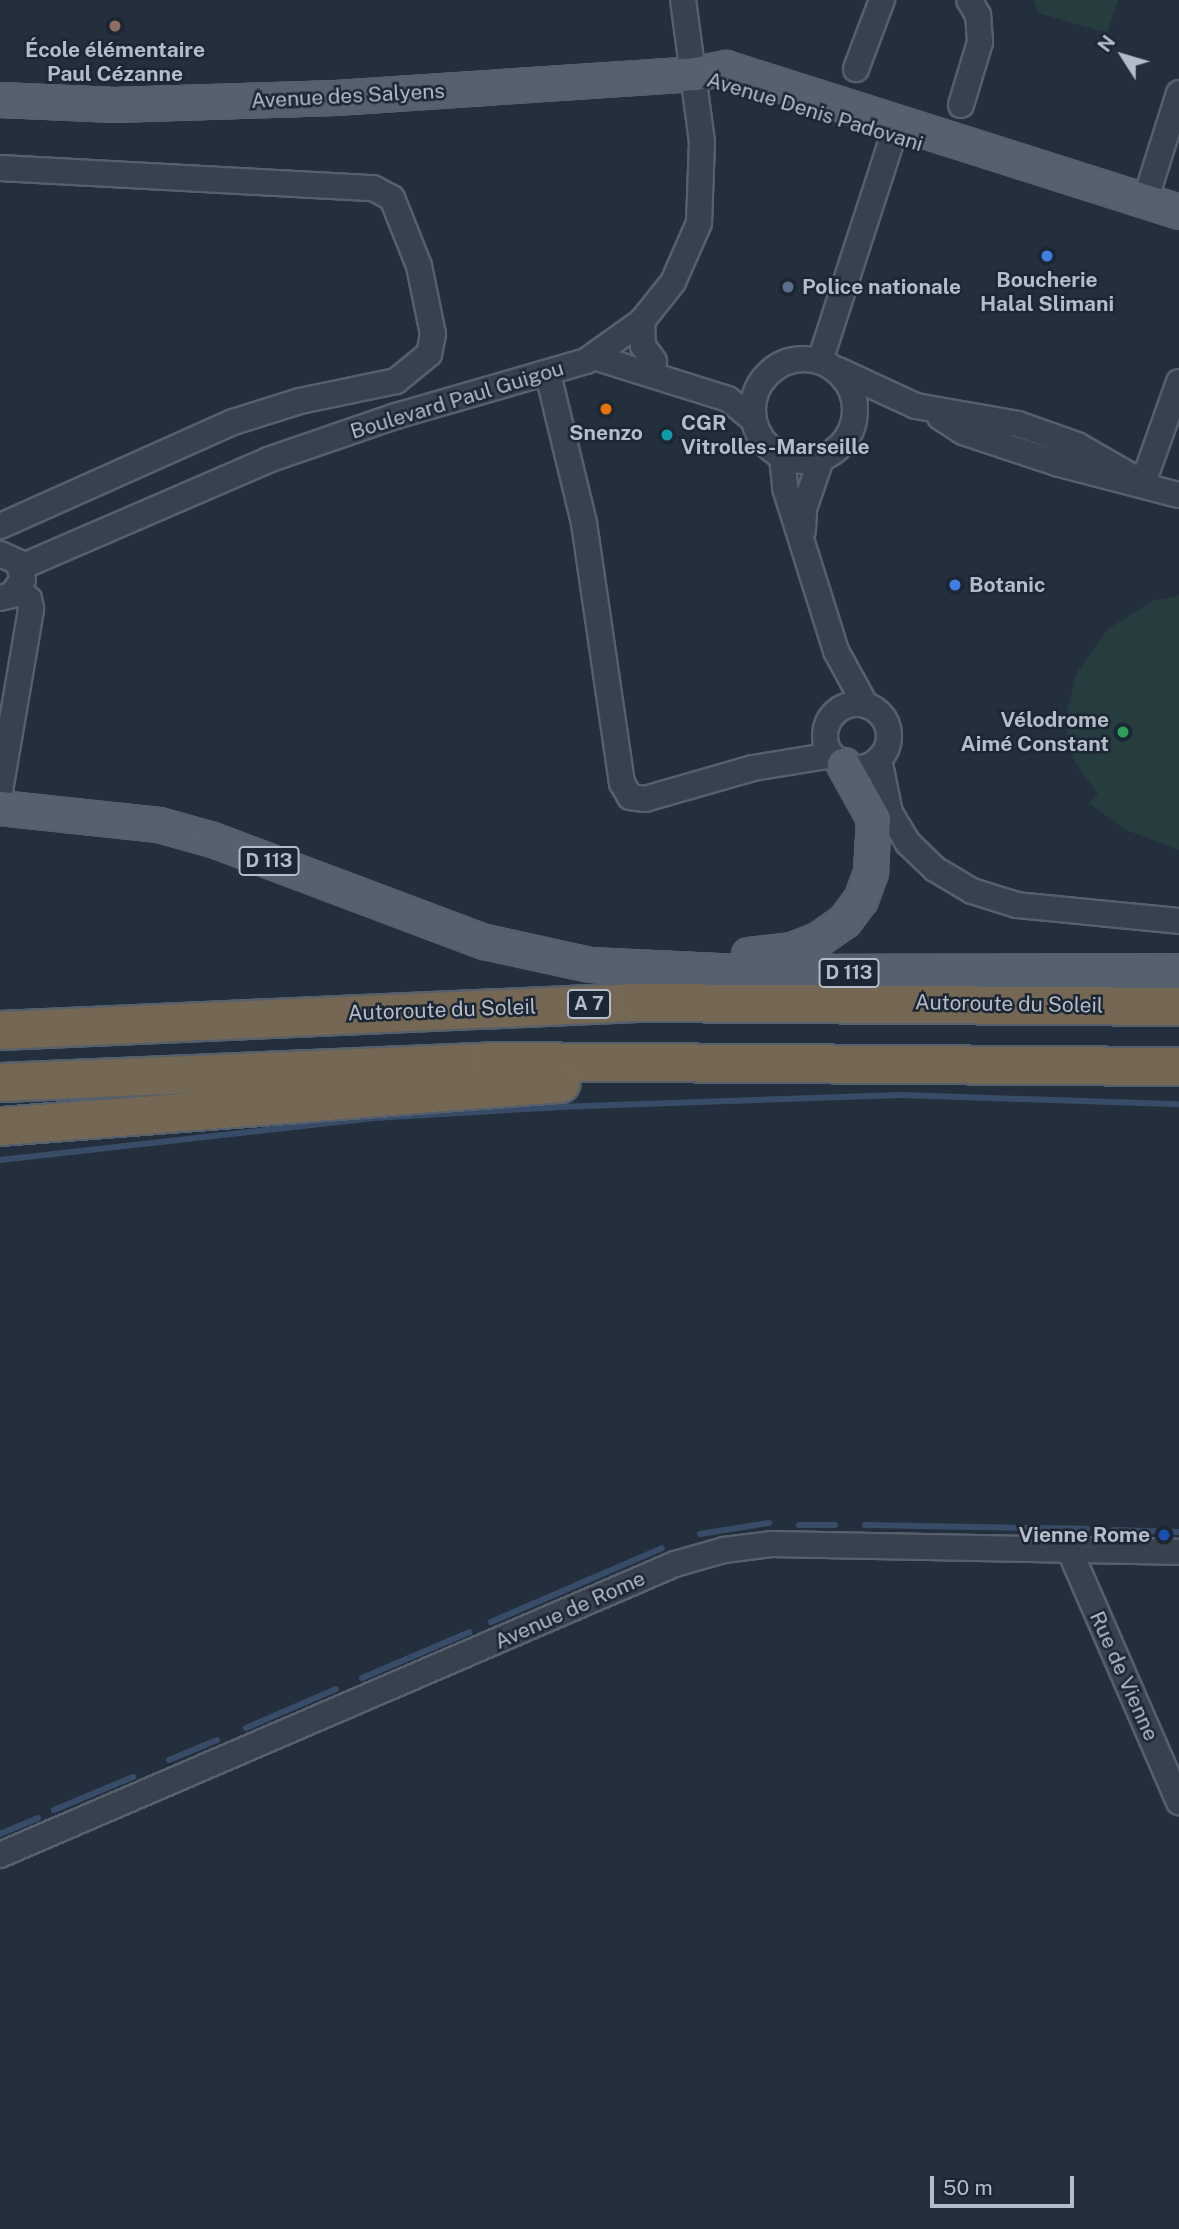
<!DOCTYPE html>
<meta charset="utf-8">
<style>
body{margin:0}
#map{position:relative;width:1179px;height:2229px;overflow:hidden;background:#242f3e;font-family:"Public Sans",sans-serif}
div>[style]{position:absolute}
.green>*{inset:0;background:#263c3f}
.stream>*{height:6px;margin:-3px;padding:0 3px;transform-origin:3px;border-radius:3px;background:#394c67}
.roads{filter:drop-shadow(2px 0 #565f6c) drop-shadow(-2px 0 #565f6c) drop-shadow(0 2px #565f6c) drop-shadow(0 -2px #565f6c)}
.minor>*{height:24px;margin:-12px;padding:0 12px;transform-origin:12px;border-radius:12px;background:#38414e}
.minor>.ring{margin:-12px;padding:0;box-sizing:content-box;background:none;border:24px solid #38414e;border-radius:50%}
.major>*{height:32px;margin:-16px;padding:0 16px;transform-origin:16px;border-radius:16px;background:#56606e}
.highway>*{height:37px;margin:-18.5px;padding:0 18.5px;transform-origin:18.5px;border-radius:18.5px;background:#746855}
.dots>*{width:19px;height:19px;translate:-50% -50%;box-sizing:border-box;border:4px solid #1d2633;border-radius:50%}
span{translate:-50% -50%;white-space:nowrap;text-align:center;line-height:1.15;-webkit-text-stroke:5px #1d2633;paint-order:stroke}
.shield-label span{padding:2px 5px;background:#1d2633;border:2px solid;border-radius:5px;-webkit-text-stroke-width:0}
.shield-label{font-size:19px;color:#b4bcc9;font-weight:700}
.poi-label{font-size:21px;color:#b4bcc9;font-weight:700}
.left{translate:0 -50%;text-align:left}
.right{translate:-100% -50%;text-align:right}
.street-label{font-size:21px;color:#b4bcc9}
.north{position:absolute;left:1088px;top:21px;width:70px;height:70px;-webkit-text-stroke:5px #1d2633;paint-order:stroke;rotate:307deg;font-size:19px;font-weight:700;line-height:28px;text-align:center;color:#b4bcc9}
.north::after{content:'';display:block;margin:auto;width:24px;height:32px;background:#b4bcc9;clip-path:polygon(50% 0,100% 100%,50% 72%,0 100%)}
.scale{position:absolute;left:930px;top:2176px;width:144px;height:32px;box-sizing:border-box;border:4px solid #b4bcc9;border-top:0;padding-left:9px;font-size:21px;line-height:24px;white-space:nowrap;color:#b4bcc9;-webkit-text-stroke:5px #1d2633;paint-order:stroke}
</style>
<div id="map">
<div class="green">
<i style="clip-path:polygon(1034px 0,1118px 0,1107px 33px,1038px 13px)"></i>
<i style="clip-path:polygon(1179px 595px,1179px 850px,1126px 830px,1089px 803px,1098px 794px,1074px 760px,1065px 723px,1076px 674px,1108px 629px,1153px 601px)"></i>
</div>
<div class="stream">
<i style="left:0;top:1160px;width:376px;rotate:-6.4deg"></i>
<i style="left:374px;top:1118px;width:183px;rotate:-3.4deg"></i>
<i style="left:557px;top:1107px;width:344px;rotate:-2deg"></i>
<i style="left:901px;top:1095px;width:278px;rotate:1.9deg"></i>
<i style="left:799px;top:1525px;width:36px"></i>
<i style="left:865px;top:1525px;width:222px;rotate:1deg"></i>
<i style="left:1113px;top:1530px;width:66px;rotate:1.7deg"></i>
<i style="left:700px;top:1534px;width:70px;rotate:-9.1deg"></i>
<i style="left:491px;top:1622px;width:186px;rotate:-23.4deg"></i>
<i style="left:362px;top:1678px;width:117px;rotate:-23.1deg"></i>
<i style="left:246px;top:1728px;width:98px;rotate:-23.4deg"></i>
<i style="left:169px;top:1760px;width:52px;rotate:-22.6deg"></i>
<i style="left:54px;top:1810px;width:86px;rotate:-22.7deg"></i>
<i style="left:0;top:1834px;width:41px;rotate:-22.8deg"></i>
</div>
<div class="roads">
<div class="minor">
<i style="left:856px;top:69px;width:74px;rotate:-69.4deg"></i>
<i style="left:961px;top:105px;width:66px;rotate:-73.2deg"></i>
<i style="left:980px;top:42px;width:27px;rotate:-94deg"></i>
<i style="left:978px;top:15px;width:17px;rotate:-121deg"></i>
<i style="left:0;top:168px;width:374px;rotate:3.1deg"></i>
<i style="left:373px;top:188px;width:21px;rotate:28deg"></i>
<i style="left:392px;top:198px;width:73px;rotate:68.3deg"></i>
<i style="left:419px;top:266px;width:69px;rotate:78.4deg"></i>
<i style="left:433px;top:334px;width:20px;rotate:101deg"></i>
<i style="left:429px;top:354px;width:43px;rotate:140.7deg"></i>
<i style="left:396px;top:381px;width:98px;rotate:168.2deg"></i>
<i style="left:300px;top:401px;width:70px;rotate:162.6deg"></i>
<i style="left:233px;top:422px;width:255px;rotate:155.9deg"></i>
<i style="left:1145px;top:201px;width:113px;rotate:-72.5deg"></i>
<i style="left:642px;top:321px;width:25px;rotate:88deg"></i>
<i style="left:643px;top:346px;width:19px;rotate:54deg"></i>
<i style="left:594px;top:357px;width:140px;rotate:17.4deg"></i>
<i style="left:728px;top:399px;width:32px;rotate:39deg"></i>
<i class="ring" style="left:753px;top:359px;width:78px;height:78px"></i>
<i style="left:820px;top:361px;width:237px;rotate:-72deg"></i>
<i style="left:838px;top:370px;width:86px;rotate:24.8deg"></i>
<i style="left:916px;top:406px;width:104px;rotate:10deg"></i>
<i style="left:1018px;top:424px;width:63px;rotate:19.6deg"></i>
<i style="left:1077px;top:445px;width:76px;rotate:29.9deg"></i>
<i style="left:548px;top:374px;width:153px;rotate:76.4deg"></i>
<i style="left:584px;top:523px;width:263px;rotate:81.7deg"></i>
<i style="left:622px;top:783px;width:16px;rotate:60deg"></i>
<i style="left:630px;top:797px;width:15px;rotate:8deg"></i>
<i style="left:645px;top:799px;width:112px;rotate:-16deg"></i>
<i style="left:753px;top:768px;width:80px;rotate:-9.3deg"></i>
<i style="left:940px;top:417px;width:27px;rotate:33deg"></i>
<i style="left:963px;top:432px;width:101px;rotate:18.4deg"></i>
<i style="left:1059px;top:464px;width:124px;rotate:14.5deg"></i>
<i style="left:782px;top:457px;width:31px;rotate:84deg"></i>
<i style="left:785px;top:488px;width:171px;rotate:72.6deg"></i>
<i style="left:836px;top:651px;width:60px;rotate:61.3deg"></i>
<i style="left:1143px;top:483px;width:107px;rotate:-70.4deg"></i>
<i style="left:803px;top:530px;width:21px;rotate:-87deg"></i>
<i style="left:804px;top:509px;width:53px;rotate:-71.2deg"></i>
<i style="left:0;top:554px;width:20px;rotate:24deg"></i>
<i style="left:18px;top:562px;width:18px;rotate:74deg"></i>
<i style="left:23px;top:579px;width:19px;rotate:125deg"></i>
<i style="left:12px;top:595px;width:12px;rotate:166deg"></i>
<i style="left:21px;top:567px;width:269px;rotate:-23.4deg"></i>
<i style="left:268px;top:460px;width:135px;rotate:-19deg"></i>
<i style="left:396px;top:416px;width:198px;rotate:-16.1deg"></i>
<i style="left:586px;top:361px;width:69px;rotate:-35.5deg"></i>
<i style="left:642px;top:321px;width:50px;rotate:-51.5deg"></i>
<i style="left:673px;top:282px;width:64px;rotate:-66.2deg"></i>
<i style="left:699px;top:223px;width:81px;rotate:-87.9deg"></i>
<i style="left:702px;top:142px;width:143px;rotate:-97.6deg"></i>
<i class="ring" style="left:825px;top:704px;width:40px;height:40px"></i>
<i style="left:879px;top:759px;width:55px;rotate:78.5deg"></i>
<i style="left:890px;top:813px;width:35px;rotate:59deg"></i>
<i style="left:908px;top:843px;width:37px;rotate:44deg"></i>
<i style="left:935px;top:869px;width:43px;rotate:30.7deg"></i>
<i style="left:972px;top:891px;width:47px;rotate:17.3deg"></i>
<i style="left:1017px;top:905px;width:163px;rotate:5.6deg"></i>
<i style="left:0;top:791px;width:185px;rotate:-80.3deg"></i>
<i style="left:31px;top:609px;width:10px;rotate:-101deg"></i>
<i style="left:29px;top:599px;width:14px;rotate:-141deg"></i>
<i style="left:1069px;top:1549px;width:276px;rotate:66.5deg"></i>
<i style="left:0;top:1855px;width:735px;rotate:-23.32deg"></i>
<i style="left:675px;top:1564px;width:51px;rotate:-15.9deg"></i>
<i style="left:724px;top:1550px;width:47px;rotate:-7.3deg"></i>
<i style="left:771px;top:1544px;width:408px;rotate:1.1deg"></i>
</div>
<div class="major">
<i style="left:0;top:100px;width:115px;rotate:2.5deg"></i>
<i style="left:115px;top:105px;width:221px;rotate:-1.8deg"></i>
<i style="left:336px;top:98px;width:360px;rotate:-3.8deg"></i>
<i style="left:695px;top:74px;width:32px;rotate:-11deg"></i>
<i style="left:726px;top:68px;width:475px;rotate:17.6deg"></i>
<i style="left:0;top:808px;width:160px;rotate:6.1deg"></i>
<i style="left:159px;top:825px;width:56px;rotate:15.5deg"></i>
<i style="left:213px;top:840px;width:290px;rotate:20.6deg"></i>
<i style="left:485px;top:942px;width:107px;rotate:12.4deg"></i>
<i style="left:590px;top:965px;width:150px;rotate:2.7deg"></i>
<i style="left:740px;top:972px;width:439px;rotate:-0.1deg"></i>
<i style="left:749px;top:955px;width:43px;rotate:-6.6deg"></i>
<i style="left:792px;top:950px;width:28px;rotate:-21deg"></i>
<i style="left:818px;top:940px;width:33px;rotate:-35deg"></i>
<i style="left:845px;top:921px;width:26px;rotate:-53deg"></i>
<i style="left:861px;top:900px;width:30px;rotate:-70deg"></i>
<i style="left:871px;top:872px;width:53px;rotate:-86.8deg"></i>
<i style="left:874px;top:819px;width:62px;rotate:-119.1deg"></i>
</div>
<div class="highway">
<i style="left:0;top:1030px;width:637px;rotate:-2.52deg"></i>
<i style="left:636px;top:1002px;width:543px;rotate:0.42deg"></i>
<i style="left:0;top:1082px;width:491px;rotate:-2.4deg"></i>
<i style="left:491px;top:1061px;width:688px;rotate:0.42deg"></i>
<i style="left:0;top:1126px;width:562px;rotate:-4.39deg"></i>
</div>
</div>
<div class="dots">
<i style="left:115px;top:26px;background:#8d6e63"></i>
<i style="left:1047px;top:256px;background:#3f7fe0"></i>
<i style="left:788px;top:287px;background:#5c6f8a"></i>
<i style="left:606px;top:409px;background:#e8710a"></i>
<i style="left:667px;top:435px;background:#0f9aa8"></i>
<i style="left:955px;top:585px;background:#3f7fe0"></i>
<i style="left:1123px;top:732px;background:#2e9e5b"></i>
<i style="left:1164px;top:1535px;background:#1a4fb4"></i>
</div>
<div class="shield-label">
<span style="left:269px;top:861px">D 113</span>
<span style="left:849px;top:973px">D 113</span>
<span style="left:589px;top:1004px">A 7</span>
</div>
<div class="poi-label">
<span style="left:115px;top:62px">École élémentaire<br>Paul Cézanne</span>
<span style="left:1047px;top:292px">Boucherie<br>Halal Slimani</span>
<span class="left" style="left:802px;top:287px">Police nationale</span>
<span class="left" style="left:681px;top:435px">CGR<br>Vitrolles-Marseille</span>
<span style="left:606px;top:433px">Snenzo</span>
<span class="left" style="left:969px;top:585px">Botanic</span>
<span class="right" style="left:1109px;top:732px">Vélodrome<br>Aimé Constant</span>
<span class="right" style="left:1150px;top:1535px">Vienne Rome</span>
</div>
<div class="street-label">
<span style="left:348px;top:96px;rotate:-3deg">Avenue des Salyens</span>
<span style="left:815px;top:112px;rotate:17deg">Avenue Denis Padovani</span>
<span style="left:457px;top:400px;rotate:-17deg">Boulevard Paul Guigou</span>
<span style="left:1009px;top:1004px;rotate:1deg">Autoroute du Soleil</span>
<span style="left:442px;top:1010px;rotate:-2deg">Autoroute du Soleil</span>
<span style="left:570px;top:1610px;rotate:-24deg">Avenue de Rome</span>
<span style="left:1124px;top:1676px;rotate:66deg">Rue de Vienne</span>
</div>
<div class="north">N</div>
<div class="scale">50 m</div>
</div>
